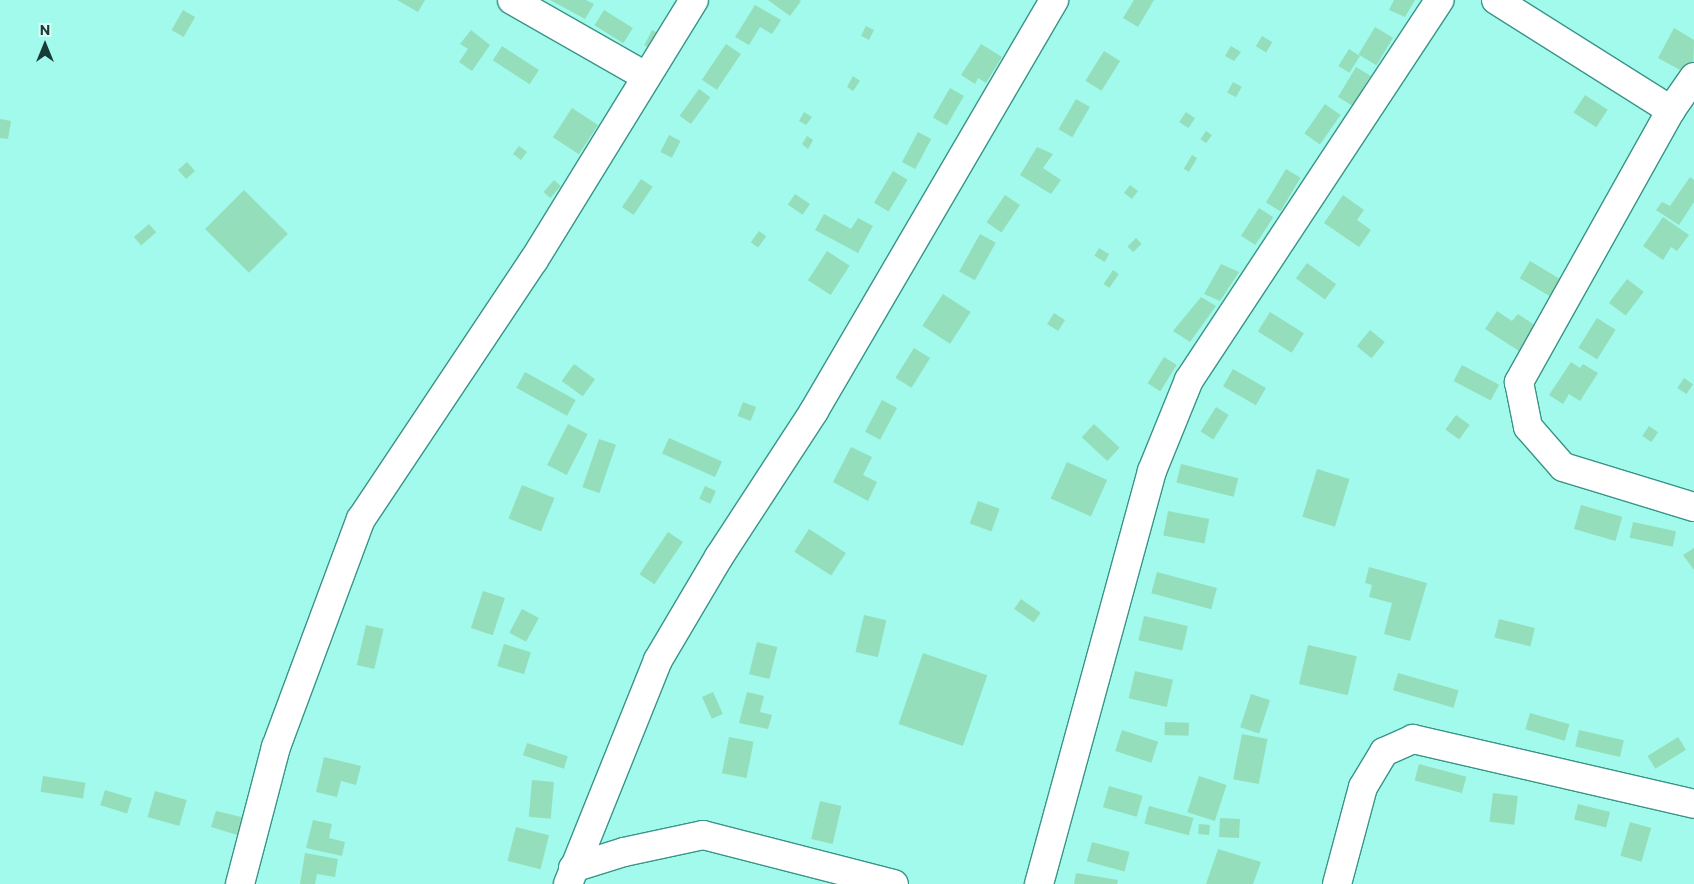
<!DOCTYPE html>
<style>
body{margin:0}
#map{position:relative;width:1694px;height:884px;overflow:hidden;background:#a1faeb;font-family:Commissioner,sans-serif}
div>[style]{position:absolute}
.building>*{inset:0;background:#95debb;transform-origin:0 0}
.roads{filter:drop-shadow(1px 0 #399488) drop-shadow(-1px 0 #399488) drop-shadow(0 1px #399488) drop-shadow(0 -1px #399488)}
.minor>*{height:28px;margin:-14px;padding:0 14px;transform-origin:14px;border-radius:14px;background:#fff}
span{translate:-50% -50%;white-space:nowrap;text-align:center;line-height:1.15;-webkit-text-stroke:5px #dafbf5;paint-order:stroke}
.north{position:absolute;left:20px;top:20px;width:50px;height:50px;-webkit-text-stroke:4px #dafbf5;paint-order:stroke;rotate:0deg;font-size:14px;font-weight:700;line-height:20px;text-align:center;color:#183d38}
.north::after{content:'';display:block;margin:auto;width:18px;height:22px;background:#183d38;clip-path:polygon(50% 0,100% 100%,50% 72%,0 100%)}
</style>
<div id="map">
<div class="building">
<i style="clip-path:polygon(397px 0,425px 0,418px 12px)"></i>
<i style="clip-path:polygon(550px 0,586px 0,594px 4px,585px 19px)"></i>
<i style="clip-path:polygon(768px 0,799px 0,801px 1px,790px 16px)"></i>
<i style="clip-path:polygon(1134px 0,1154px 0,1138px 27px,1123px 18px)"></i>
<i style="clip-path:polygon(1394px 0,1415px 0,1405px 17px,1389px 10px)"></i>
<i style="clip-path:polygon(755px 5px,781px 20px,772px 34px,760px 27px,749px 45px,735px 37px)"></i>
<i style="left:183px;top:10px;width:14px;height:23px;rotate:30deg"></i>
<i style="left:604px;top:10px;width:34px;height:18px;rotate:32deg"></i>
<i style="left:866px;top:26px;width:9px;height:11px;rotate:27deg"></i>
<i style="left:1375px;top:27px;width:21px;height:32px;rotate:31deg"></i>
<i style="clip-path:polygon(1674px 28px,1694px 40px,1693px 77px,1658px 58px)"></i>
<i style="clip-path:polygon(471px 30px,490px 45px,472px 71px,459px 62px,468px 49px,460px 44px)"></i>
<i style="left:652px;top:30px;width:11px;height:17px;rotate:27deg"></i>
<i style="left:1262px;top:36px;width:12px;height:12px;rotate:31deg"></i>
<i style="left:726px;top:44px;width:18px;height:43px;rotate:34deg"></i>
<i style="clip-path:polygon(981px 44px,1002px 57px,986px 83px,978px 78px,975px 84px,961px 75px)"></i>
<i style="left:502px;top:46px;width:44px;height:17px;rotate:33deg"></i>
<i style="clip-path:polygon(1231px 46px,1241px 52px,1234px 61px,1225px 56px)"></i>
<i style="left:1349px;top:49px;width:13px;height:20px;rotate:32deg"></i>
<i style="left:1104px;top:51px;width:19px;height:35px;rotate:32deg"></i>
<i style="left:1356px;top:67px;width:17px;height:35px;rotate:31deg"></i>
<i style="clip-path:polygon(853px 76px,860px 81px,853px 91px,847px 87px)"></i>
<i style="left:1233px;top:82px;width:10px;height:12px;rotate:29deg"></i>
<i style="left:950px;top:88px;width:16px;height:34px;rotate:30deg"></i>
<i style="left:699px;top:89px;width:14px;height:33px;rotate:36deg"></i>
<i style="left:1585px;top:95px;width:27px;height:21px;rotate:33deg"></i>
<i style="left:1076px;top:99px;width:16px;height:35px;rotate:30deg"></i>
<i style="left:1325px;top:104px;width:19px;height:36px;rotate:35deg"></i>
<i style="left:572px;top:108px;width:31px;height:35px;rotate:33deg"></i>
<i style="clip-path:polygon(804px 112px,812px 117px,806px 125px,799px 121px)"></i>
<i style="left:1186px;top:112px;width:11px;height:12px;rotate:34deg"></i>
<i style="clip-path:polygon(0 119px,11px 121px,8px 139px,0 138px)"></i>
<i style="left:1206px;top:131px;width:7px;height:10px;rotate:34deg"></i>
<i style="left:918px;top:132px;width:15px;height:34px;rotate:28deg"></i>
<i style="left:669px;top:135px;width:13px;height:19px;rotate:27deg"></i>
<i style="clip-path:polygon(807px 136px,813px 140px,808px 149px,802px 144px)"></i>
<i style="left:519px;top:146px;width:10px;height:10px;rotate:37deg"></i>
<i style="clip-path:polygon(1037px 147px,1053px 154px,1043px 168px,1061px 180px,1051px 194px,1020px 175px)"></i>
<i style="left:1192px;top:155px;width:6px;height:16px;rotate:31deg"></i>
<i style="left:187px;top:162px;width:12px;height:12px;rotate:48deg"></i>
<i style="left:1286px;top:169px;width:17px;height:39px;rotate:31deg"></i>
<i style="left:893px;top:171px;width:17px;height:37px;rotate:31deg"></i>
<i style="clip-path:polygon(1690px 177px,1694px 180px,1694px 202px,1679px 225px,1656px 210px,1662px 202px,1670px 206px)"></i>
<i style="left:641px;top:179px;width:14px;height:34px;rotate:34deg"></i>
<i style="left:554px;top:180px;width:9px;height:16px;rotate:41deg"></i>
<i style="left:1130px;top:185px;width:10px;height:10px;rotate:37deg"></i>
<i style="left:244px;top:190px;width:62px;height:55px;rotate:45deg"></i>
<i style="left:795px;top:194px;width:18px;height:13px;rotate:34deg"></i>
<i style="left:1005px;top:195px;width:18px;height:33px;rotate:34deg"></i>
<i style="clip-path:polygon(1343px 195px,1364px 210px,1357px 220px,1371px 230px,1359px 247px,1324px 223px)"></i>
<i style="left:1259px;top:208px;width:17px;height:33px;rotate:33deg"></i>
<i style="clip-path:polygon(824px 214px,851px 229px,858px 218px,873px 226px,858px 253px,815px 230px)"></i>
<i style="clip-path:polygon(1663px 217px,1689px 235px,1677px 251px,1671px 247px,1663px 260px,1643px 246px)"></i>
<i style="left:149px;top:224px;width:11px;height:20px;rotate:49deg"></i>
<i style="left:759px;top:231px;width:9px;height:14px;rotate:36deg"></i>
<i style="left:980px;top:234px;width:18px;height:43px;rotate:29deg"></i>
<i style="left:1136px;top:238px;width:8px;height:12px;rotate:45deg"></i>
<i style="left:1099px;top:248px;width:12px;height:9px;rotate:31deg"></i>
<i style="left:827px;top:251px;width:27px;height:35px;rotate:33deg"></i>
<i style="left:1530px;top:261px;width:37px;height:20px;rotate:31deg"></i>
<i style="left:1307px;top:263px;width:36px;height:19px;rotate:36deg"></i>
<i style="clip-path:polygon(1221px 264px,1239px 272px,1220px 301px,1204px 294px)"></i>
<i style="left:1113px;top:270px;width:7px;height:17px;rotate:34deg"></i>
<i style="left:1627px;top:279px;width:21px;height:30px;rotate:37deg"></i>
<i style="left:943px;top:294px;width:33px;height:38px;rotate:33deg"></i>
<i style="clip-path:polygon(1201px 297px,1216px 306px,1190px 342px,1173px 331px)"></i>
<i style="clip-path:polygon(1497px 311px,1512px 321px,1518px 314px,1536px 326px,1519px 351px,1485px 329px)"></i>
<i style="left:1270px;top:312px;width:40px;height:23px;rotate:32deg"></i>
<i style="left:1054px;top:313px;width:13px;height:13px;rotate:32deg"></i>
<i style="left:1597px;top:318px;width:22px;height:35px;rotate:32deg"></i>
<i style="left:1370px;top:330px;width:19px;height:21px;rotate:39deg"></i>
<i style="left:914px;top:348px;width:19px;height:35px;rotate:32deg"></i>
<i style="left:1164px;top:357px;width:15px;height:31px;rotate:32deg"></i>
<i style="clip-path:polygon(1571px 362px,1580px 368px,1583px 364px,1598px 373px,1580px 401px,1569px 394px,1563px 404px,1549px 395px)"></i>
<i style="left:574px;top:364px;width:26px;height:21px;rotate:36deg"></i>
<i style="left:1462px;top:365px;width:42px;height:18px;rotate:28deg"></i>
<i style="left:1233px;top:369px;width:38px;height:20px;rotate:30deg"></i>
<i style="left:525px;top:372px;width:58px;height:18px;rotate:29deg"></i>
<i style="left:1684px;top:378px;width:11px;height:12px;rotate:34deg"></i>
<i style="left:882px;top:400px;width:17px;height:36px;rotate:28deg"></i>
<i style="left:743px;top:402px;width:14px;height:15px;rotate:21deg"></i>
<i style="left:1216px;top:407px;width:15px;height:29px;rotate:32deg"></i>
<i style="left:1456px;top:415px;width:17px;height:18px;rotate:36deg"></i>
<i style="left:568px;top:424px;width:22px;height:46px;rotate:27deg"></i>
<i style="left:1094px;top:424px;width:35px;height:18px;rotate:43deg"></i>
<i style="left:1649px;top:426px;width:11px;height:12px;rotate:34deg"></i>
<i style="left:669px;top:438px;width:58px;height:17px;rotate:24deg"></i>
<i style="left:599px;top:439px;width:18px;height:51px;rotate:19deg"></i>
<i style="clip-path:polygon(851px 447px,872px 457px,863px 475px,877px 482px,868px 501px,833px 482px)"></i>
<i style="left:1067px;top:462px;width:44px;height:40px;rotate:24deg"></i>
<i style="left:1181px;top:464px;width:59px;height:19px;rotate:14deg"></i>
<i style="left:1317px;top:469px;width:34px;height:50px;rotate:17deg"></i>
<i style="left:522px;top:485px;width:35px;height:36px;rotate:22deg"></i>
<i style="left:705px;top:486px;width:12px;height:14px;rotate:24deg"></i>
<i style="left:978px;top:501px;width:23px;height:24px;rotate:20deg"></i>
<i style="left:1581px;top:505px;width:43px;height:25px;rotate:16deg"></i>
<i style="left:1168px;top:511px;width:42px;height:25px;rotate:11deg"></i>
<i style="left:1633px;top:522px;width:44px;height:16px;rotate:12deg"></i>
<i style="left:809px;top:529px;width:44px;height:27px;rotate:33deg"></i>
<i style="left:668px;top:532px;width:18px;height:51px;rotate:34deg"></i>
<i style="clip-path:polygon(1694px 548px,1694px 570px,1683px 555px)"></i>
<i style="clip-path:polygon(1369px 567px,1427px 583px,1410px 641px,1384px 634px,1392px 603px,1369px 597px,1372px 585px,1365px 583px)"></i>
<i style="left:1157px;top:572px;width:62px;height:22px;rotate:15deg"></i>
<i style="left:483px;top:591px;width:23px;height:39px;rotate:18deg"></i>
<i style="left:1021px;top:599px;width:24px;height:12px;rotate:35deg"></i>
<i style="left:522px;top:609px;width:19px;height:27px;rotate:28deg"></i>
<i style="left:864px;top:615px;width:23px;height:38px;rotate:13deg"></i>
<i style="left:1144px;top:616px;width:45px;height:25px;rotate:13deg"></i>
<i style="left:1499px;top:619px;width:37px;height:19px;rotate:14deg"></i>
<i style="left:366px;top:625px;width:18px;height:41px;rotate:13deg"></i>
<i style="left:757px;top:642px;width:21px;height:33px;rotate:14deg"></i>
<i style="left:504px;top:644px;width:28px;height:23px;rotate:17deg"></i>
<i style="left:1308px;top:645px;width:50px;height:40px;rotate:13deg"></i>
<i style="left:923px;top:653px;width:68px;height:75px;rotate:19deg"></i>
<i style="left:1135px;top:671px;width:39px;height:28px;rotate:13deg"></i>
<i style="left:1398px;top:673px;width:63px;height:18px;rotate:16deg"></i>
<i style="left:713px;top:692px;width:24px;height:12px;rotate:66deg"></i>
<i style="clip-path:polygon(747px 692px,764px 696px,760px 712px,772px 715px,768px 729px,739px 723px)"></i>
<i style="left:1251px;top:694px;width:20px;height:35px;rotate:18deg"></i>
<i style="left:1530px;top:713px;width:41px;height:17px;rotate:16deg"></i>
<i style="left:1165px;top:722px;width:24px;height:13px;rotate:2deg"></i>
<i style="left:1122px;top:730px;width:38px;height:22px;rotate:18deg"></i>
<i style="left:1579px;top:730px;width:46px;height:17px;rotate:13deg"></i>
<i style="left:1242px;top:734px;width:26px;height:46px;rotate:11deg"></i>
<i style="left:729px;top:737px;width:25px;height:37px;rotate:11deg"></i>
<i style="left:1678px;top:737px;width:15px;height:36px;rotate:58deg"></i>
<i style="left:527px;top:743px;width:43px;height:13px;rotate:18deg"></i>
<i style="clip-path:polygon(324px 757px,361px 766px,356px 785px,341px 781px,337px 797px,316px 792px)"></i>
<i style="left:1419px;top:764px;width:49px;height:17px;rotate:15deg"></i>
<i style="left:43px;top:776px;width:43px;height:16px;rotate:9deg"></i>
<i style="left:1199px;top:776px;width:29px;height:38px;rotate:18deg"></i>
<i style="left:532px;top:780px;width:22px;height:37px;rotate:5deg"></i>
<i style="left:1109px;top:786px;width:35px;height:22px;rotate:16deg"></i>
<i style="left:105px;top:790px;width:28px;height:16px;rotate:17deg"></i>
<i style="left:155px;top:791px;width:33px;height:27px;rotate:16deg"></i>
<i style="left:1493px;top:793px;width:25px;height:29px;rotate:7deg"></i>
<i style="left:820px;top:801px;width:22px;height:39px;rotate:13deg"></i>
<i style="left:1578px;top:804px;width:33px;height:16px;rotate:14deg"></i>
<i style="left:1149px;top:806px;width:46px;height:18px;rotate:15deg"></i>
<i style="clip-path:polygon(216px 811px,246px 818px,244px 837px,211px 827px)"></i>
<i style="left:1220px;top:818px;width:20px;height:19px;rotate:3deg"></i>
<i style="clip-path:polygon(313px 820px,332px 824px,329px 838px,345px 842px,342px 856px,306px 848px)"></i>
<i style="left:1630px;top:822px;width:22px;height:35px;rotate:16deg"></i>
<i style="left:1199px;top:824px;width:11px;height:10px;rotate:5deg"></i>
<i style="left:516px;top:827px;width:34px;height:35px;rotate:14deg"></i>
<i style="left:1092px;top:842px;width:39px;height:20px;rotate:15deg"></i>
<i style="clip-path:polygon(1218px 849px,1261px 862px,1253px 884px,1206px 884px)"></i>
<i style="clip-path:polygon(305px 853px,338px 859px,335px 877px,317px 874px,315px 884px,300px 884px)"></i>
<i style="clip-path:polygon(1076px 873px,1118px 880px,1117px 884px,1074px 884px)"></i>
</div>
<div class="roads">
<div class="minor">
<i style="left:512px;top:0;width:153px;rotate:29.7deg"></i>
<i style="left:1496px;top:0;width:207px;rotate:32.2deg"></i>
<i style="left:1694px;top:77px;width:40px;rotate:124.9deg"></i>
<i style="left:1671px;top:110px;width:312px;rotate:119.2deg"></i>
<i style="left:1519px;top:382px;width:46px;rotate:78.7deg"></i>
<i style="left:1528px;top:427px;width:53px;rotate:48.8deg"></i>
<i style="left:1563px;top:467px;width:137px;rotate:17deg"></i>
<i style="left:573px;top:868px;width:53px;rotate:-17.4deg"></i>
<i style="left:624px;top:852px;width:81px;rotate:-12.1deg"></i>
<i style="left:703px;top:835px;width:197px;rotate:14.4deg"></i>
<i style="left:240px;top:884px;width:142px;rotate:-75.3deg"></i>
<i style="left:276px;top:747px;width:243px;rotate:-69.6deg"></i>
<i style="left:361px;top:519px;width:311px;rotate:-56.3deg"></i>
<i style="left:534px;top:260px;width:305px;rotate:-58.4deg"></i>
<i style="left:568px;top:884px;width:241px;rotate:-68.1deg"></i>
<i style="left:658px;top:660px;width:120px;rotate:-59.4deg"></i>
<i style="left:719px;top:557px;width:174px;rotate:-56.9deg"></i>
<i style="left:814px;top:411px;width:476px;rotate:-59.7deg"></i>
<i style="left:1039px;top:884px;width:428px;rotate:-74.7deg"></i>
<i style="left:1152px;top:471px;width:98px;rotate:-67.9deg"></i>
<i style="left:1189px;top:380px;width:455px;rotate:-56.6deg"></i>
<i style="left:1337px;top:884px;width:100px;rotate:-75deg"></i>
<i style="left:1363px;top:787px;width:41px;rotate:-59deg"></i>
<i style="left:1384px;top:752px;width:32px;rotate:-24deg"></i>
<i style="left:1413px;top:739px;width:288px;rotate:13deg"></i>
</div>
</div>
<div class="north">N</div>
</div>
